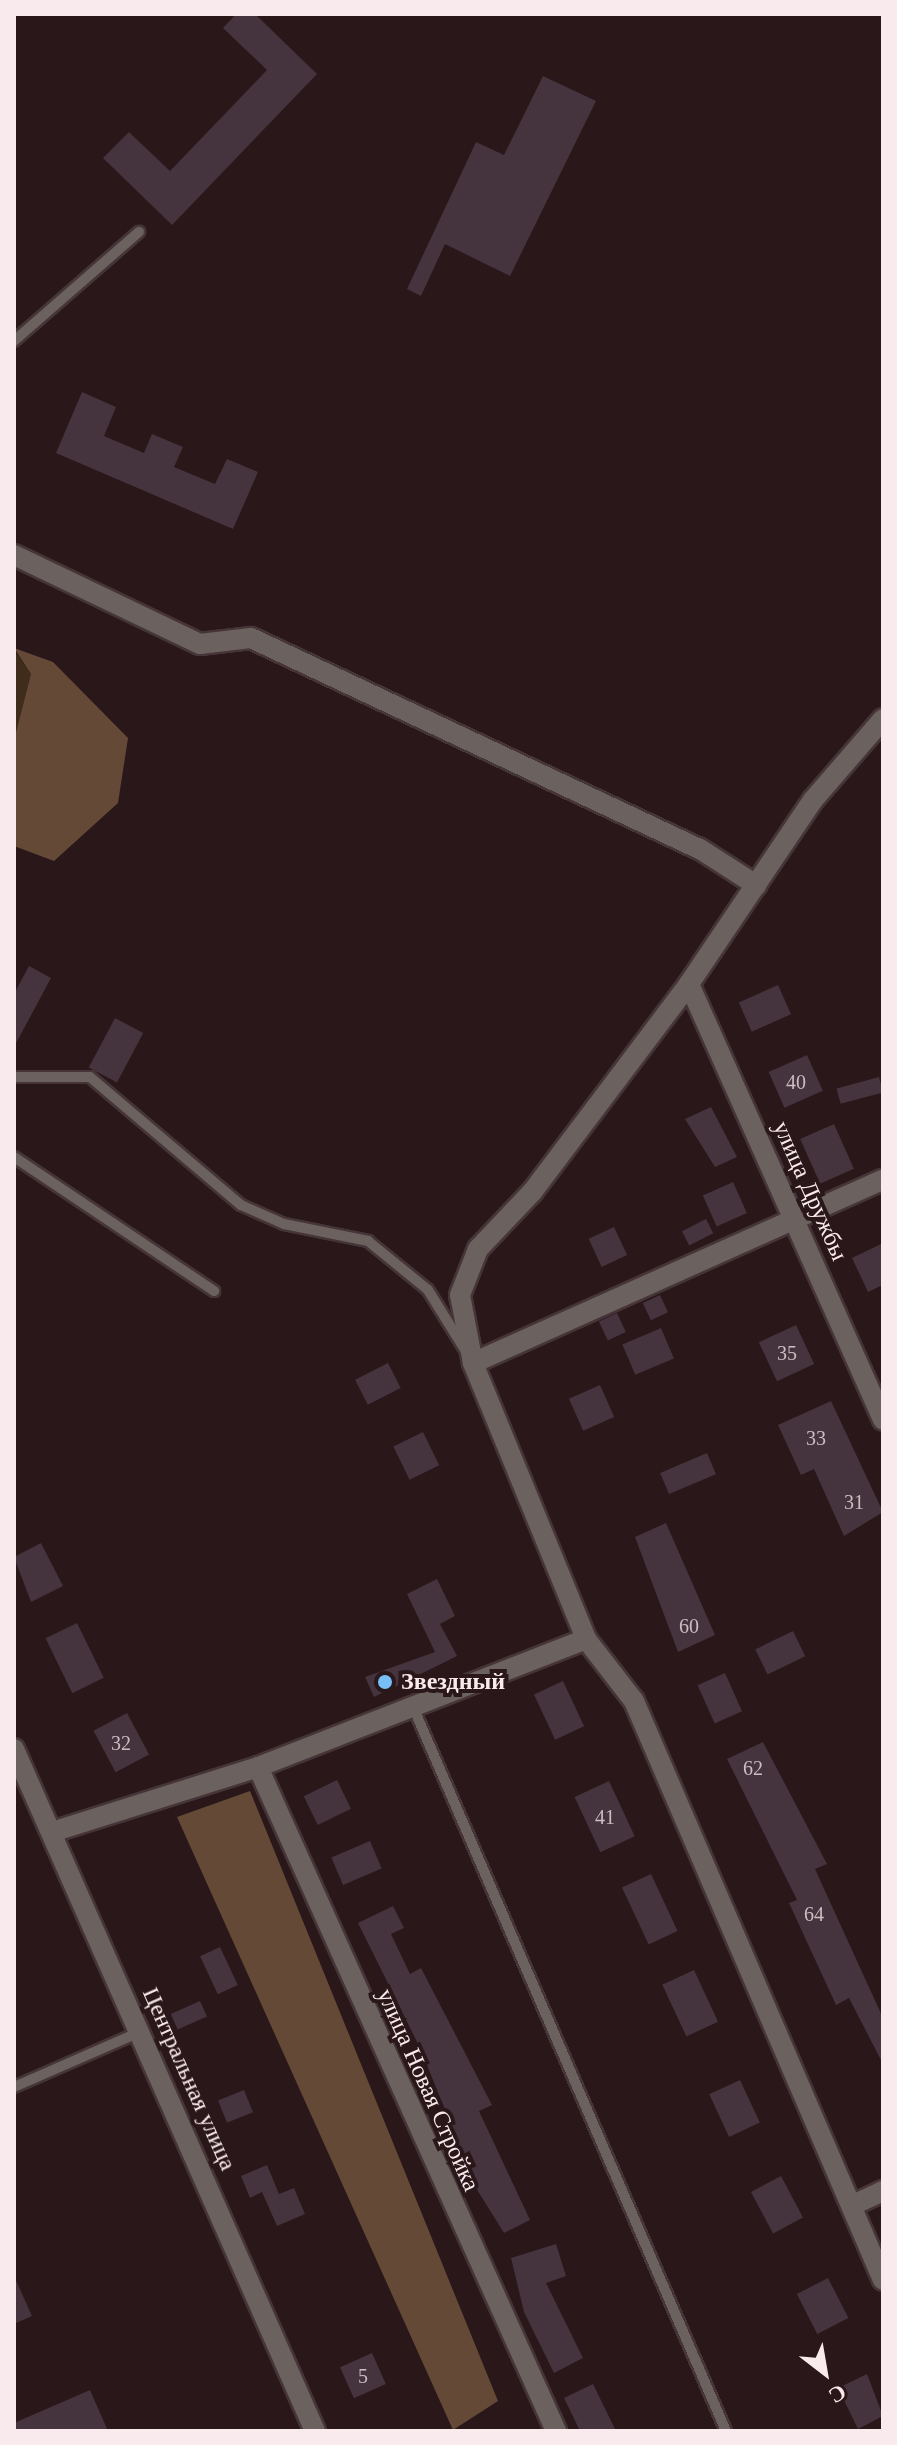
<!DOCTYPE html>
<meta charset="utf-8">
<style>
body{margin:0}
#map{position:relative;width:897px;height:2445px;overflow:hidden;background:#29171a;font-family:"Times New Roman",serif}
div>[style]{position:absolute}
.green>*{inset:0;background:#402c1b}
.forest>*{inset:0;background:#644a36}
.building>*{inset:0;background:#45333d;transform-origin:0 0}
.roads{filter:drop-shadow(2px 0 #463538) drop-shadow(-2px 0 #463538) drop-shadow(0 2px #463538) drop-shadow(0 -2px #463538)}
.service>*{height:10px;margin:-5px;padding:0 5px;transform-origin:5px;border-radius:5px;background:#6b615e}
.minor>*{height:20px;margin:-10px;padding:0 10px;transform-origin:10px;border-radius:10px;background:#6b615e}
.dots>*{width:22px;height:22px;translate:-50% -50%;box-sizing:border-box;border:4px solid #29171a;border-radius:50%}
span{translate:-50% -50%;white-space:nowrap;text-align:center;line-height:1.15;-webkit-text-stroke:8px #29171a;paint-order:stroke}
.number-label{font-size:20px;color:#ccbdc1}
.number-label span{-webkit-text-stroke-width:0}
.street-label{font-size:24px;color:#f9ebed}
.poi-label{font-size:24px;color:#f9ebed;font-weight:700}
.left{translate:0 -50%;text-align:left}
.frame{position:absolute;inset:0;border:16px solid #f9ebed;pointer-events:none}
.north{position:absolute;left:785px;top:2333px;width:80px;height:80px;-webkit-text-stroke:6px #29171a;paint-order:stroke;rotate:149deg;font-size:22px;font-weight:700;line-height:32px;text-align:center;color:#f9ebed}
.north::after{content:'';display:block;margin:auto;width:28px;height:36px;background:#f9ebed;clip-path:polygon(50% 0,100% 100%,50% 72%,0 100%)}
</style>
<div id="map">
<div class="green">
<i style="clip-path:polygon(14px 650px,31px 674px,14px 740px)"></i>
</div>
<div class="forest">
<i style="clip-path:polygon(14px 648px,53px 662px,128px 738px,118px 803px,54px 861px,14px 846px,14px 740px,31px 674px)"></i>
<i style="clip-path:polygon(250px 1791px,498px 2401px,453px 2430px,177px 1817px)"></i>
</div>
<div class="building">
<i style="clip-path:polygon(236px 14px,255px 14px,317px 74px,172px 225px,103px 158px,129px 132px,170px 171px,267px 70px,223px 28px)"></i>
<i style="clip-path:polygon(543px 76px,596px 101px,510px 276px,445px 244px,421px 296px,407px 289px,476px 142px,504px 155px)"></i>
<i style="clip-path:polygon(82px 392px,116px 407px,104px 436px,144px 453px,152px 434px,183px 447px,174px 467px,215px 484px,227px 459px,258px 472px,233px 529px,56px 453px)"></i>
<i style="clip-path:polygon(29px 966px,51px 978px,14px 1047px,14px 994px)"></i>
<i style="left:778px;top:985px;width:32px;height:43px;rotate:66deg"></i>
<i style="left:115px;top:1018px;width:32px;height:56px;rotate:28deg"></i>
<i style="left:807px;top:1055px;width:39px;height:42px;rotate:66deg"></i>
<i style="left:879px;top:1077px;width:16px;height:44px;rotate:75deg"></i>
<i style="clip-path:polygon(711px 1107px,737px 1157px,715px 1167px,685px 1119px)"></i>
<i style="left:834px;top:1124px;width:49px;height:37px;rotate:66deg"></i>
<i style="left:733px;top:1182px;width:34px;height:33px;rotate:66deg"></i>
<i style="left:706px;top:1219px;width:16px;height:27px;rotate:63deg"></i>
<i style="left:614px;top:1227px;width:31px;height:28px;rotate:65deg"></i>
<i style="clip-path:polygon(883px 1243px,883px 1285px,868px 1292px,852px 1258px)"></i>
<i style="left:660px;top:1295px;width:19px;height:19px;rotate:65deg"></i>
<i style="left:617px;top:1313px;width:21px;height:20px;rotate:65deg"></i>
<i style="left:796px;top:1325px;width:43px;height:41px;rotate:65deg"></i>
<i style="left:661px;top:1328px;width:33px;height:42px;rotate:67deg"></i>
<i style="left:388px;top:1363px;width:28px;height:37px;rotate:63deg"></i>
<i style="left:600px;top:1385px;width:35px;height:34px;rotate:66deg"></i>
<i style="clip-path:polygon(831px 1401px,883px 1512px,844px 1536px,814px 1469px,801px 1475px,778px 1425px)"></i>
<i style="left:423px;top:1432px;width:37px;height:33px;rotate:64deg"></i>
<i style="left:707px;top:1453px;width:23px;height:51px;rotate:67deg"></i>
<i style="clip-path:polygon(666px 1523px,715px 1635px,678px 1652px,635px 1537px)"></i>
<i style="clip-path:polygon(41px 1543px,63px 1586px,31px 1602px,14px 1557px)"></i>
<i style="clip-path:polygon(437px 1579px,455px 1616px,440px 1624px,457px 1656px,374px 1697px,365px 1677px,435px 1652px,407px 1594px)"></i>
<i style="left:77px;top:1623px;width:61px;height:35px;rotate:64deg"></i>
<i style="left:793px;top:1631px;width:28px;height:42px;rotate:64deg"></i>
<i style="left:725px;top:1673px;width:42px;height:30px;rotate:66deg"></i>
<i style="left:563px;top:1681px;width:50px;height:32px;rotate:65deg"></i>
<i style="left:127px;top:1713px;width:47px;height:38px;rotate:62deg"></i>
<i style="clip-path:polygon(763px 1742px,827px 1864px,815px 1869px,883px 2018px,883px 2064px,849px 1998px,836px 2005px,789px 1903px,797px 1900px,727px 1759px)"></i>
<i style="left:337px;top:1780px;width:32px;height:37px;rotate:64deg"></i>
<i style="left:609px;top:1781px;width:61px;height:38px;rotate:65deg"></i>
<i style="left:370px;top:1841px;width:30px;height:42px;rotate:67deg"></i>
<i style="left:651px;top:1874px;width:63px;height:32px;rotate:65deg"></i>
<i style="clip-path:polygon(393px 1906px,404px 1928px,391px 1934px,410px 1974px,421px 1968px,492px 2105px,479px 2111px,530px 2220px,504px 2233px,476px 2188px,421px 2050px,358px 1923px)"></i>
<i style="left:220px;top:1947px;width:42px;height:22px;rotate:65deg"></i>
<i style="left:694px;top:1970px;width:57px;height:35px;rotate:65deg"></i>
<i style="left:200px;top:2001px;width:17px;height:32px;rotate:66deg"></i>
<i style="left:740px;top:2080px;width:47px;height:34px;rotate:65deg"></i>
<i style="left:244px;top:2090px;width:24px;height:28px;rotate:68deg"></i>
<i style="clip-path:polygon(267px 2165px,279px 2194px,294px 2188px,305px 2214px,277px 2226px,262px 2192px,250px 2198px,241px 2176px)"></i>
<i style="left:781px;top:2176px;width:47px;height:34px;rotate:62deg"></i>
<i style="clip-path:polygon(556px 2244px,566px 2276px,546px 2283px,583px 2358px,554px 2373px,524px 2312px,511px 2258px)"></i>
<i style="clip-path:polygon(14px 2276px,32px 2316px,14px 2324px)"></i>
<i style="left:828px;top:2278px;width:45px;height:35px;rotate:63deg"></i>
<i style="left:372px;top:2353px;width:34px;height:35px;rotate:66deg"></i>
<i style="clip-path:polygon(867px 2374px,883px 2416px,858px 2429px,838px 2388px)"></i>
<i style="clip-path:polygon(593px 2384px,616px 2431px,580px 2431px,564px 2398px)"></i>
<i style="clip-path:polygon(90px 2390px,108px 2431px,14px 2431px,14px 2423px)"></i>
</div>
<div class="roads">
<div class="service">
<i style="left:14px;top:341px;width:166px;rotate:-41.1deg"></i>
<i style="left:14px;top:1077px;width:76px"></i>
<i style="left:90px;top:1077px;width:198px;rotate:40.3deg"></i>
<i style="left:241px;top:1205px;width:47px;rotate:23.8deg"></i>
<i style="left:284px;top:1224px;width:86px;rotate:11.4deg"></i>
<i style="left:368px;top:1241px;width:77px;rotate:39.2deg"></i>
<i style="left:428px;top:1290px;width:68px;rotate:58.2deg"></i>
<i style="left:14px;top:1157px;width:241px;rotate:33.8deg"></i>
<i style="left:413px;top:1707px;width:789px;rotate:66.62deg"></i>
<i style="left:14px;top:2087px;width:137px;rotate:-23.6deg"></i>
</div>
<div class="minor">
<i style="left:14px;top:555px;width:206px;rotate:25.6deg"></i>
<i style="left:200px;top:644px;width:51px;rotate:-6.7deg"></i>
<i style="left:251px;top:638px;width:496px;rotate:25.2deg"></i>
<i style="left:700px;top:849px;width:67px;rotate:32.7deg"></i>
<i style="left:883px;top:719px;width:107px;rotate:130.8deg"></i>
<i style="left:813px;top:800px;width:222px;rotate:124deg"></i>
<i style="left:689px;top:984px;width:259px;rotate:127deg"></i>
<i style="left:533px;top:1191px;width:80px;rotate:133.5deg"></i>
<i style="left:478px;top:1249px;width:49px;rotate:111.4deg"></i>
<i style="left:460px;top:1295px;width:69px;rotate:79.2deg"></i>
<i style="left:473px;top:1363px;width:298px;rotate:67.7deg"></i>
<i style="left:586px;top:1639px;width:78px;rotate:52.3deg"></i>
<i style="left:634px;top:1701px;width:630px;rotate:66.73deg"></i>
<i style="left:689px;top:984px;width:477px;rotate:66deg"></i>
<i style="left:473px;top:1363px;width:449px;rotate:-24.1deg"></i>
<i style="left:14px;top:1749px;width:745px;rotate:66.19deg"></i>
<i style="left:258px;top:1767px;width:728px;rotate:65.83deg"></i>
<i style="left:52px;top:1832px;width:216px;rotate:-17.5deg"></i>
<i style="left:258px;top:1767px;width:352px;rotate:-21.3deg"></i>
<i style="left:855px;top:2204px;width:31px;rotate:-25deg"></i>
</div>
</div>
<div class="dots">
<i style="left:385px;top:1682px;background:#77bff7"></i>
</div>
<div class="number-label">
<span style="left:796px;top:1082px">40</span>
<span style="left:787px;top:1353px">35</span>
<span style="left:816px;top:1438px">33</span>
<span style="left:854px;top:1502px">31</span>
<span style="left:689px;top:1626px">60</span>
<span style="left:121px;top:1743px">32</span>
<span style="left:753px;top:1768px">62</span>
<span style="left:605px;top:1817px">41</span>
<span style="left:814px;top:1914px">64</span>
<span style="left:363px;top:2376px">5</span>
</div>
<div class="street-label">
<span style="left:810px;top:1191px;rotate:66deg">улица Дружбы</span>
<span style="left:189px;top:2079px;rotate:66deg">Центральная улица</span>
<span style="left:428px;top:2090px;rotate:66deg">улица Новая Стройка</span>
</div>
<div class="poi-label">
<span class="left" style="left:401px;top:1682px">Звездный</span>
</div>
<div class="frame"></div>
<div class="north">С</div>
</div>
